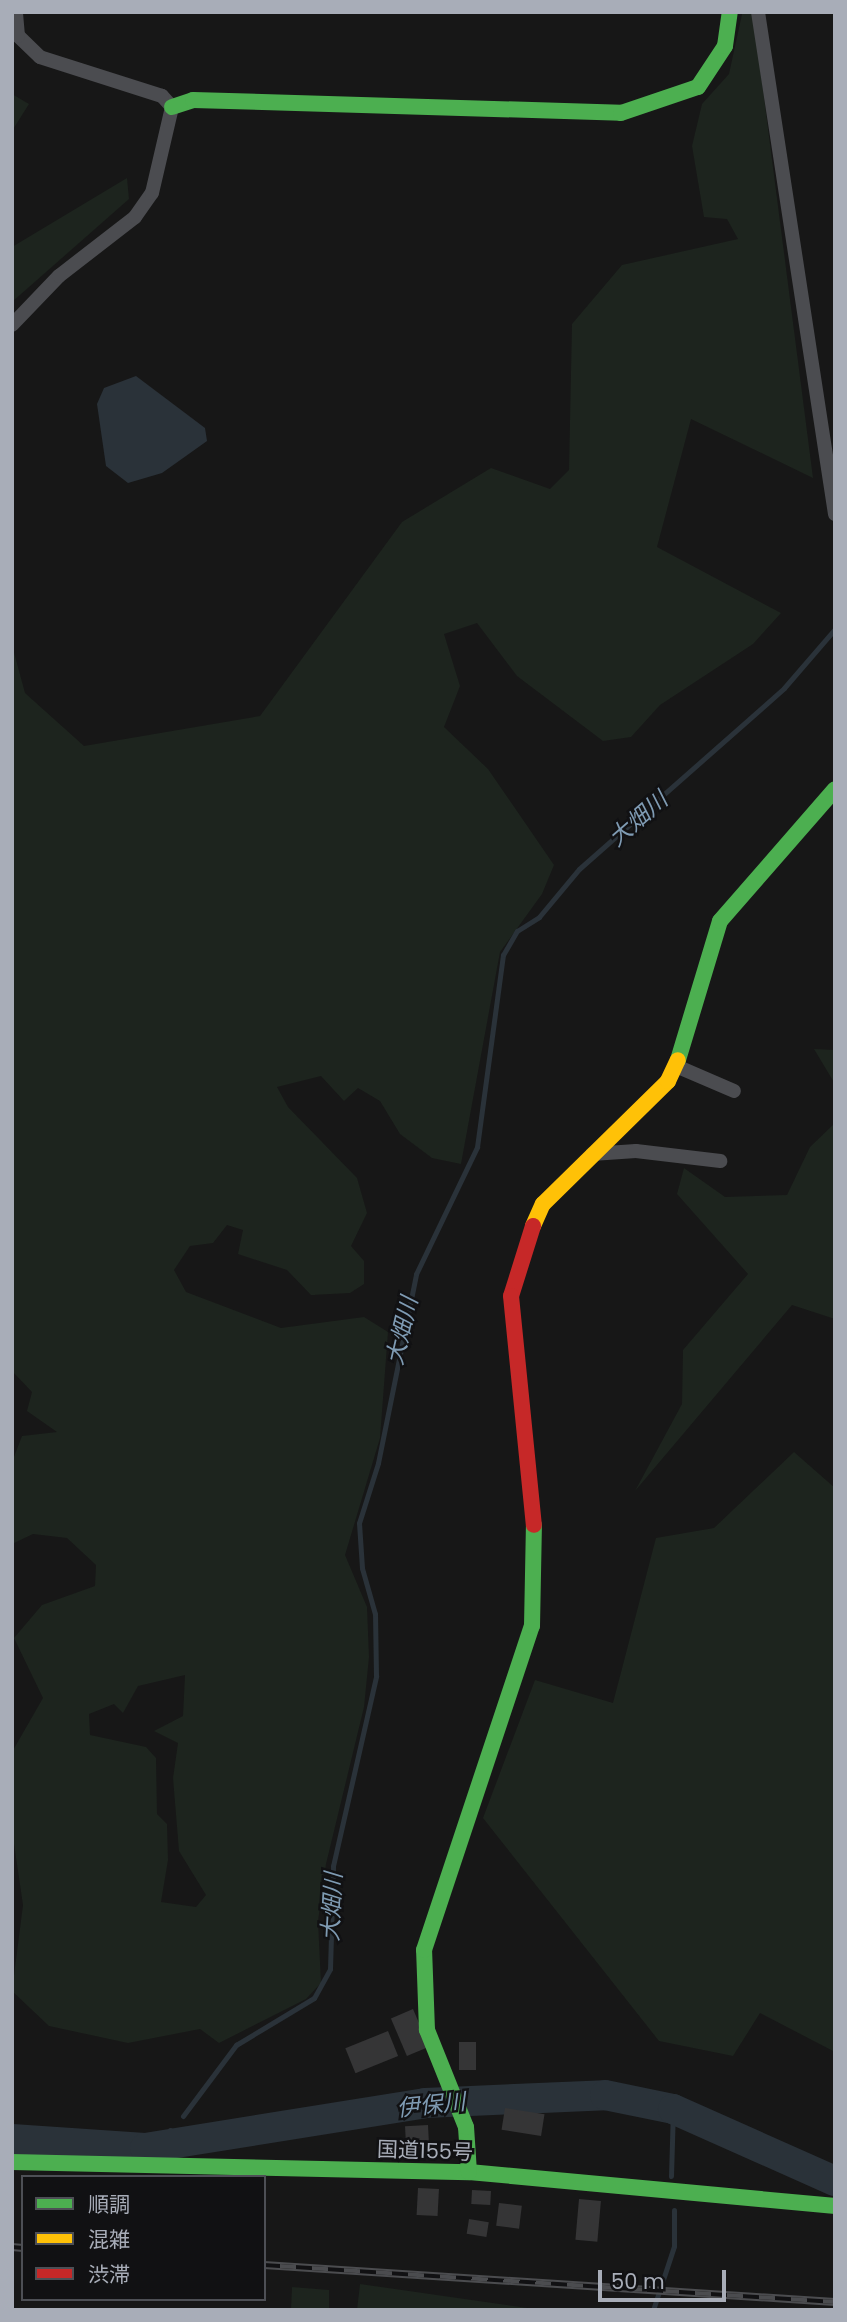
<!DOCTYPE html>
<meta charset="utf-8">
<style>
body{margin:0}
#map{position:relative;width:847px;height:2322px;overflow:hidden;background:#171717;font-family:Poppins,"Noto Sans JP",sans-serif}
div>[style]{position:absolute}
.green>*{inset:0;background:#1d241e}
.water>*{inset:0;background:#2a3239}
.stream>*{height:5px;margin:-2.5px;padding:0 2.5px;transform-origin:2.5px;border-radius:2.5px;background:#2a3239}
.river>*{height:30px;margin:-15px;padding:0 15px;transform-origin:15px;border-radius:15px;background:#2a3239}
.building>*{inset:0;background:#353536;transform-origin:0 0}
.street>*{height:14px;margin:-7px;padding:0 7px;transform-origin:7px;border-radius:7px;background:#4b4c50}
.fast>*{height:16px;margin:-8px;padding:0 8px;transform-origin:8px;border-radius:8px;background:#4caf50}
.slow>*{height:16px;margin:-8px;padding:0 8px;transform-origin:8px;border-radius:8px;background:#ffc107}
.jam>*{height:16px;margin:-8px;padding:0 8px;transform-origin:8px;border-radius:8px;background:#c62828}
.rail>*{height:8px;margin-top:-4px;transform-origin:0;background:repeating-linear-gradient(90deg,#111113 0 16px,#4b4c4f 0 32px);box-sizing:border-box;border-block:2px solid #4b4c4f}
span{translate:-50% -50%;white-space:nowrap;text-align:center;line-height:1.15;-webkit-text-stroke:5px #111113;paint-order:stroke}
.street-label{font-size:21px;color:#a8adb8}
.water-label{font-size:23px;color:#7f9bb3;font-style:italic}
.frame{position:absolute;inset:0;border:14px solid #a8adb8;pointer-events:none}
.legend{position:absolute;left:21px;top:2175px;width:245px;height:126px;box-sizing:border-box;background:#111113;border:2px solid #4d4f55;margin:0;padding:9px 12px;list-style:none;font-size:21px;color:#a8adb8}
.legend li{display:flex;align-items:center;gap:14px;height:35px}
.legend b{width:35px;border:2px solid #4d4f55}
.scale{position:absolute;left:598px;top:2270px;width:128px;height:32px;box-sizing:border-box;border:4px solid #a8adb8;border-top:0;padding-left:9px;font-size:21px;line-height:24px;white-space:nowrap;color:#a8adb8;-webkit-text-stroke:5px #111113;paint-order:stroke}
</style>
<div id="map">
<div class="green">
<i style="clip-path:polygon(evenodd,753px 12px,813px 478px,691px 419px,657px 547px,781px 613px,753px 644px,660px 705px,631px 737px,603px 741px,517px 676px,477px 623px,444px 634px,460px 686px,444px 727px,488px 769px,554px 865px,542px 894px,500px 952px,461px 1164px,432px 1158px,400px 1134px,380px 1101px,358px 1088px,344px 1101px,321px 1076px,277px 1087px,288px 1107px,357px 1178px,367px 1213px,351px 1246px,364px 1261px,364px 1284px,350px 1293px,311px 1295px,287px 1270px,238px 1254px,243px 1230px,227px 1225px,213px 1243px,190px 1246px,174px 1270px,186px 1292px,281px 1328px,364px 1317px,388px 1332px,380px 1438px,345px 1555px,367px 1607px,369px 1657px,364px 1707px,326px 1864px,318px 1921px,321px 1983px,306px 1999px,219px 2043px,200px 2029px,128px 2043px,49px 2026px,12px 1991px,23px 1905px,12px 1830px,12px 1752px,43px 1698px,14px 1638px,42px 1605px,95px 1586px,96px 1565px,67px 1538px,33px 1534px,12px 1544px,12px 1462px,22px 1436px,57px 1432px,27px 1411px,32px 1392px,12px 1371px,12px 645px,25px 693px,84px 746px,260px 716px,402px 522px,491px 468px,550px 489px,569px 470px,572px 324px,622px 265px,738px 239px,727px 219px,704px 217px,692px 146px,702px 104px,729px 74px,742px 14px,753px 12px,185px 1675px,183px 1716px,154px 1731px,178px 1743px,173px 1778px,179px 1851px,206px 1895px,196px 1907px,161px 1902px,168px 1860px,167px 1824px,157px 1814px,156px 1758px,146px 1747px,90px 1735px,89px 1714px,114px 1704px,123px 1713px,138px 1686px,185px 1675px)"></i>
<i style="clip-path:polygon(12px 94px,29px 104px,12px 131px)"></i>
<i style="clip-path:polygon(127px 178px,129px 199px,12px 302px,12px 247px)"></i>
<i style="clip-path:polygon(814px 1049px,835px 1050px,835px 1084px)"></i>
<i style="clip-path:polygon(835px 1123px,835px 1319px,792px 1305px,635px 1491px,682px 1404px,683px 1350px,748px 1274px,677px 1194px,684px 1168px,725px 1197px,787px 1195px,810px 1147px)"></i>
<i style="clip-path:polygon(794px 1452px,835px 1488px,835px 2052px,760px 2013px,733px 2056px,659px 2041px,483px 1818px,535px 1680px,613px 1703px,656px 1538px,714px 1528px)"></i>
<i style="clip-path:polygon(360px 2284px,542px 2310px,357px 2310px)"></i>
<i style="clip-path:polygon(292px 2287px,329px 2290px,329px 2310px,291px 2310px)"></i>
</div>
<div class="water">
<i style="clip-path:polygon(136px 376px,205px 428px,207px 441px,162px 473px,128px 483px,106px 466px,97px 404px,104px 388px)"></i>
</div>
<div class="stream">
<i style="left:183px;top:2116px;width:89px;rotate:-53.3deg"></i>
<i style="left:236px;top:2045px;width:91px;rotate:-31.1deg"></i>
<i style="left:314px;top:1998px;width:33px;rotate:-61deg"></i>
<i style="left:330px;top:1969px;width:103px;rotate:-88.3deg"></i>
<i style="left:333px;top:1866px;width:195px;rotate:-77.2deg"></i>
<i style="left:376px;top:1676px;width:62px;rotate:-90.9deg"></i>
<i style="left:375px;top:1614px;width:48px;rotate:-105.8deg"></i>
<i style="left:362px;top:1568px;width:45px;rotate:-93.8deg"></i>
<i style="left:359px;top:1523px;width:63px;rotate:-72.4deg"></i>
<i style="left:378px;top:1463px;width:193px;rotate:-78.6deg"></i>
<i style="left:416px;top:1274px;width:141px;rotate:-64.3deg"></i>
<i style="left:477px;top:1147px;width:194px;rotate:-82.3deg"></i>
<i style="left:503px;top:955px;width:28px;rotate:-60deg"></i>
<i style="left:517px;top:931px;width:26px;rotate:-32deg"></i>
<i style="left:539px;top:917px;width:62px;rotate:-50.2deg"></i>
<i style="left:579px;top:869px;width:273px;rotate:-41.4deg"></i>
<i style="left:784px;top:688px;width:78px;rotate:-49.2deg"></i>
<i style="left:169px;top:2142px;width:12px;rotate:-85deg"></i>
<i style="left:671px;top:2176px;width:67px;rotate:-88.3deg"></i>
<i style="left:653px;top:2310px;width:67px;rotate:-71.8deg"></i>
<i style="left:674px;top:2246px;width:36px;rotate:-90deg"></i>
</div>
<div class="river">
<i style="left:12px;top:2139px;width:133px;rotate:3.9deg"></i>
<i style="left:145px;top:2148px;width:284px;rotate:-9.1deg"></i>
<i style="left:425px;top:2103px;width:180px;rotate:-2.5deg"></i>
<i style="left:605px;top:2095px;width:69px;rotate:11.6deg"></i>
<i style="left:673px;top:2109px;width:177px;rotate:24deg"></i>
</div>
<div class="building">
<i style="left:413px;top:2009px;width:41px;height:24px;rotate:67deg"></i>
<i style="left:388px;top:2031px;width:27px;height:46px;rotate:68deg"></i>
<i style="left:459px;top:2042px;width:17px;height:28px"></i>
<i style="left:505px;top:2108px;width:40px;height:22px;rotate:9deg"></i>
<i style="left:428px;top:2125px;width:22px;height:23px;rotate:87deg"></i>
<i style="left:418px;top:2188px;width:21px;height:27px;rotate:3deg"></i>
<i style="left:472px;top:2190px;width:19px;height:14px;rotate:3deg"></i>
<i style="left:579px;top:2199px;width:22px;height:41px;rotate:5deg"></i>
<i style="left:499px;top:2203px;width:23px;height:23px;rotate:7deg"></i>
<i style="left:469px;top:2219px;width:20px;height:15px;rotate:9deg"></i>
</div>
<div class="street">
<i style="left:758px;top:12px;width:508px;rotate:81.28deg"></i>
<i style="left:12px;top:325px;width:68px;rotate:-46.2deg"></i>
<i style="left:59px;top:276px;width:96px;rotate:-37.8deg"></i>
<i style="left:135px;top:217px;width:29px;rotate:-55deg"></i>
<i style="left:152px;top:193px;width:88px;rotate:-76.9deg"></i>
<i style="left:172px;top:107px;width:15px;rotate:-132deg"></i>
<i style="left:162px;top:96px;width:128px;rotate:-162.3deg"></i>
<i style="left:40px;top:57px;width:30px;rotate:-136deg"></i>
<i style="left:18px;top:36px;width:24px;rotate:-95deg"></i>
<i style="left:676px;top:1066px;width:63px;rotate:23.3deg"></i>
<i style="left:592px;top:1154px;width:44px;rotate:-3.9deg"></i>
<i style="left:636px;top:1151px;width:85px;rotate:6.8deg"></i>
</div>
<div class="fast">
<i style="left:172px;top:107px;width:22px;rotate:-18deg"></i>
<i style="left:193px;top:100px;width:428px;rotate:1.7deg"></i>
<i style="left:621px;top:113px;width:81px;rotate:-18.7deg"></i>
<i style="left:698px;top:87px;width:49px;rotate:-56.6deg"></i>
<i style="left:725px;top:46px;width:34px;rotate:-82deg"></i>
<i style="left:678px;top:1060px;width:145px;rotate:-73.2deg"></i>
<i style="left:720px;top:921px;width:175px;rotate:-48.9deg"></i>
<i style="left:12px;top:2162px;width:457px;rotate:1.3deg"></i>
<i style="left:469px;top:2172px;width:368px;rotate:5.3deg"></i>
<i style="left:469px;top:2172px;width:45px;rotate:-93.8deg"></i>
<i style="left:466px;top:2127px;width:105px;rotate:-111.9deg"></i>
<i style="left:427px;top:2030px;width:80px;rotate:-92.1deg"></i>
<i style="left:424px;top:1950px;width:342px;rotate:-71.6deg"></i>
<i style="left:532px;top:1626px;width:101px;rotate:-88.9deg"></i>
</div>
<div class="slow">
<i style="left:533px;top:1226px;width:24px;rotate:-66deg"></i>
<i style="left:543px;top:1204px;width:175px;rotate:-44.5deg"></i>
<i style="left:668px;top:1081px;width:23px;rotate:-65deg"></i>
</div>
<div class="jam">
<i style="left:533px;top:1226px;width:73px;rotate:107.4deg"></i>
<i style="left:511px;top:1296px;width:230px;rotate:84.3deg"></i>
</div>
<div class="rail">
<i style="left:12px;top:2247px;width:11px;rotate:5deg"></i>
<i style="left:264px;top:2265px;width:572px;rotate:3.71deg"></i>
</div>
<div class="street-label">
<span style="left:425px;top:2151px;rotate:2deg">国道155号</span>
</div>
<div class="water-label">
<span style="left:638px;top:819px;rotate:-41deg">大畑川</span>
<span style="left:402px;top:1331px;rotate:-77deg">大畑川</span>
<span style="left:332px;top:1907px;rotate:-87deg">大畑川</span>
<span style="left:431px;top:2105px;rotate:-6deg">伊保川</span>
</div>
<div class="frame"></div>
<ul class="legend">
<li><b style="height:9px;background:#4caf50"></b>順調</li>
<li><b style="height:9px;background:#ffc107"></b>混雑</li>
<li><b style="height:9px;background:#c62828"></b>渋滞</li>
</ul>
<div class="scale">50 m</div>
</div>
